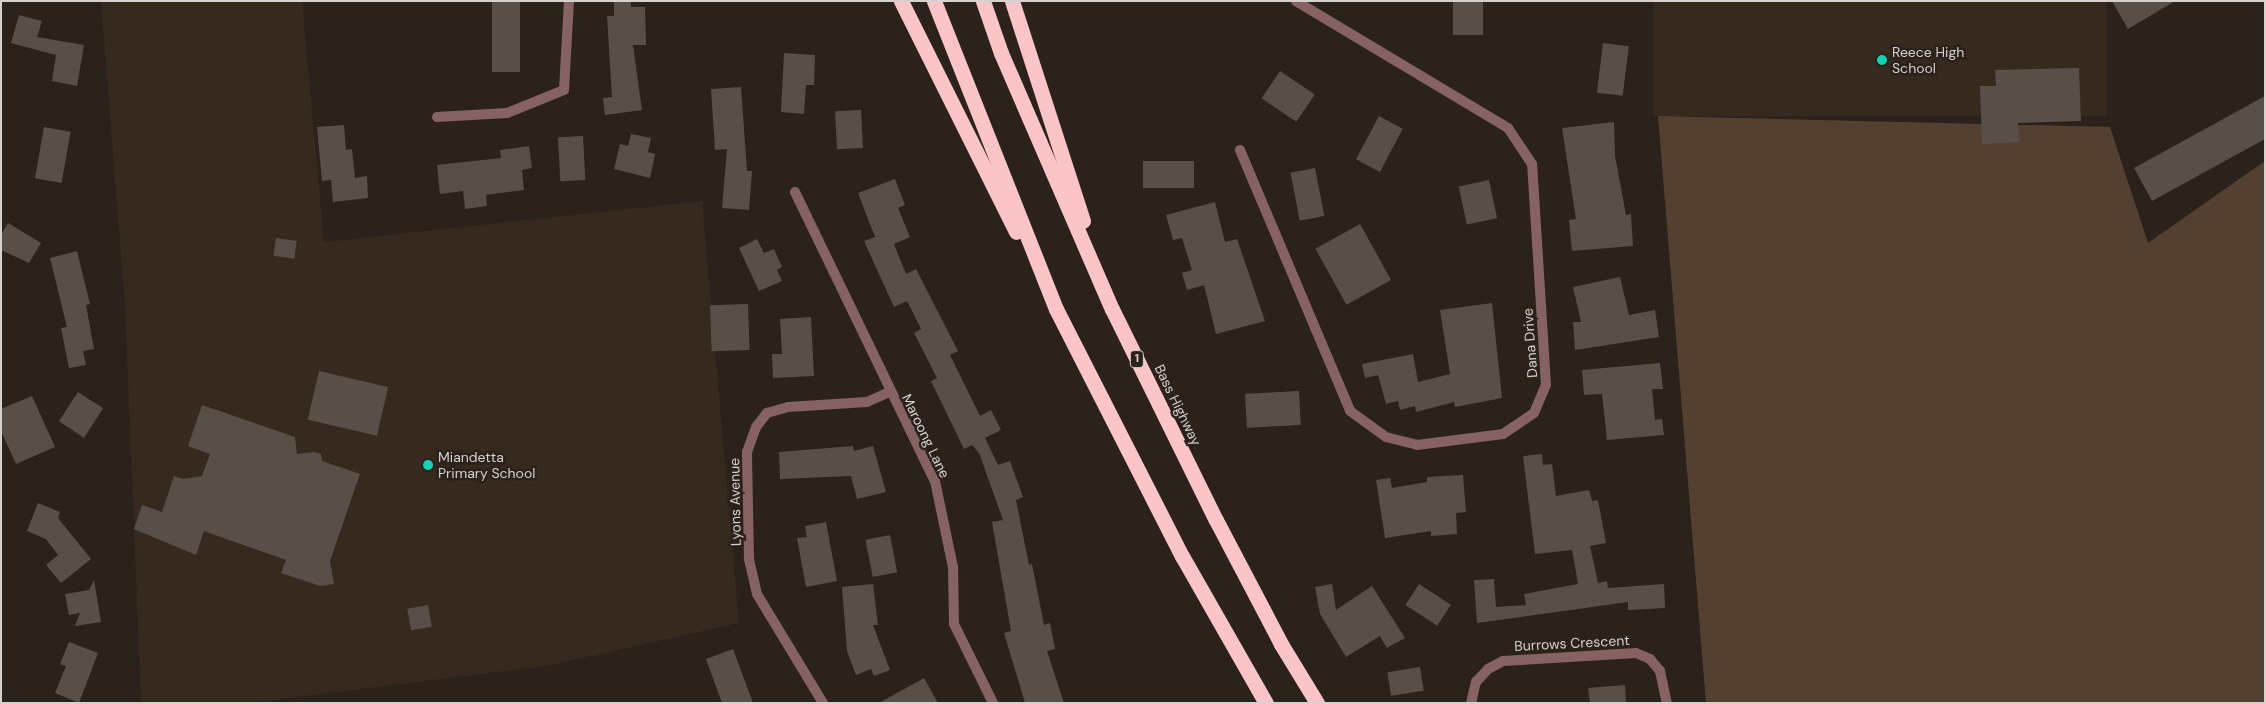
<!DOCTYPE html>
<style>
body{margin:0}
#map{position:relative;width:2266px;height:704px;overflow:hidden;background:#2a221b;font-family:"DM Sans",sans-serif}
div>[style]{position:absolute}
.built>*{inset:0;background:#36291e;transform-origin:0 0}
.green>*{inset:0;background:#544030}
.building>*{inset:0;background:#594f49;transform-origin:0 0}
.minor>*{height:10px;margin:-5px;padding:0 5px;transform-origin:5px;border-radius:5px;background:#866264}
.motorway>*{height:15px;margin:-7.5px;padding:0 7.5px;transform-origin:7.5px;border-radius:7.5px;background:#fbc5c8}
.dots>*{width:14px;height:14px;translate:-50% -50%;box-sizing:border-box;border:2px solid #2a221b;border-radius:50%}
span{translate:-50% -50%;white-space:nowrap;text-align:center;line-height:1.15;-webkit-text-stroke:5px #2a221b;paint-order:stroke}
.shield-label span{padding:1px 4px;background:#2a221b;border:1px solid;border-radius:4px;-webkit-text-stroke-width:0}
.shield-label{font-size:12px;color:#d7d1cd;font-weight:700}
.poi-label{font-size:14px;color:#d7d1cd}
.left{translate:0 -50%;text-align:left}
.street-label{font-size:14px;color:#d7d1cd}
.frame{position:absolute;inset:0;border:2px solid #d7d1cd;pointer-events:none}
</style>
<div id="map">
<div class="built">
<i style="clip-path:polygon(101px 1px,302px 1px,324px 242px,702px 201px,739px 623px,547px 666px,250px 703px,141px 703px,125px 307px)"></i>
<i style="left:1653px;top:1px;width:454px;height:115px"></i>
</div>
<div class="green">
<i style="clip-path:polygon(1658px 116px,2110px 127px,2148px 243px,2265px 161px,2265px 703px,1706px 703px)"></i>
</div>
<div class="building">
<i style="left:492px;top:1px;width:28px;height:71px"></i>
<i style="clip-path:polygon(614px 1px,631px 1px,631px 7px,645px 7px,646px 45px,633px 45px,642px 110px,605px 115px,603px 98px,612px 97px,607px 16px,614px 16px)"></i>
<i style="left:1453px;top:1px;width:30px;height:34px"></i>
<i style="clip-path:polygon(2112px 1px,2175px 1px,2128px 29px)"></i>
<i style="clip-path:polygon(19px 15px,42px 21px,37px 37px,84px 45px,77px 86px,52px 81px,56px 55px,11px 43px)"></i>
<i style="left:1603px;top:43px;width:26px;height:50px;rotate:7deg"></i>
<i style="clip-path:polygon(784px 53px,815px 55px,814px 85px,806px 85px,804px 114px,781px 112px)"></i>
<i style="clip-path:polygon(2079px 68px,2081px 121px,2018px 123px,2019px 142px,1982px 144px,1980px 86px,1996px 86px,1995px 70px)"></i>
<i style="left:1280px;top:71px;width:42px;height:33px;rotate:34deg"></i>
<i style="clip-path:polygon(741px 87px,747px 171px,752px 171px,749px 210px,722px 208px,727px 149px,715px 150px,711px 89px)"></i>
<i style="clip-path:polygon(2265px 96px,2265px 139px,2152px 201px,2134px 168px)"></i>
<i style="left:861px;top:110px;width:38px;height:26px;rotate:87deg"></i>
<i style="left:1379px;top:116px;width:27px;height:49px;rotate:28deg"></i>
<i style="clip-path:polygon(1614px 122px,1615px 156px,1626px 215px,1631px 214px,1633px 246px,1572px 251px,1569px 220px,1576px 219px,1562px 128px)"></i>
<i style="clip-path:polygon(344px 125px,346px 150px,352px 149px,355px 178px,367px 176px,368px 198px,333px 202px,331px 180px,322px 181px,317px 127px)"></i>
<i style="left:44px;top:127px;width:27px;height:52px;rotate:10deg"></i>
<i style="clip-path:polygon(631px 134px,651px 138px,648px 152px,655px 154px,650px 178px,614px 169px,620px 144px,628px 146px)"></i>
<i style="left:583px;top:136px;width:44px;height:25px;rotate:87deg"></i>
<i style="clip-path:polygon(529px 146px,532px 168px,522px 170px,524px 190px,486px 195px,487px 206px,465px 209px,463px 191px,440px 194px,437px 165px,501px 158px,500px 150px)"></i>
<i style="left:1194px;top:161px;width:27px;height:51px;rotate:90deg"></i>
<i style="left:1315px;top:168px;width:49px;height:25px;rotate:79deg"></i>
<i style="clip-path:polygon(895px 179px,905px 205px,898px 208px,910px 237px,894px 244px,906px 274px,916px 269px,958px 351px,950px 355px,980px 416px,991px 410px,1001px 430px,985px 438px,998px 465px,1010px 461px,1023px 497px,1016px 500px,1029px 565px,1032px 564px,1044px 625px,1050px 623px,1055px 649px,1047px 651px,1064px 703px,1025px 703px,1004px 633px,1011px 631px,992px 522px,1003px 520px,979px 453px,972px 445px,964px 449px,931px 381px,937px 378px,914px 333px,921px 329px,907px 301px,894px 307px,864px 241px,875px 237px,858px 193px)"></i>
<i style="left:1489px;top:180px;width:39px;height:31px;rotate:78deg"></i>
<i style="clip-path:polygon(1215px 202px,1225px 242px,1237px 239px,1265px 321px,1216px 334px,1204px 285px,1187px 290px,1182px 273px,1192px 270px,1182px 238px,1173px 240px,1166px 215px)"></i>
<i style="clip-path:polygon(8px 223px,41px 243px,29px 263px,1px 250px,1px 235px)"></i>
<i style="left:1360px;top:224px;width:64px;height:51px;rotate:61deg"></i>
<i style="left:276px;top:238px;width:21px;height:18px;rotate:8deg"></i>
<i style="clip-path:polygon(757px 239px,764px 253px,774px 249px,782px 267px,777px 270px,782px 281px,759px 291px,739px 248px)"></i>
<i style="clip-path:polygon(77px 251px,90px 304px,86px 305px,94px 349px,83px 351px,86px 365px,69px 368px,61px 328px,67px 327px,50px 258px)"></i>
<i style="clip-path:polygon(1620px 277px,1629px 315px,1655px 310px,1659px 337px,1575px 350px,1573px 322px,1581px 322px,1573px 287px)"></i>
<i style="clip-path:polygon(1492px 303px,1502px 398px,1455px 407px,1454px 402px,1416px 412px,1415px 406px,1400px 410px,1398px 401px,1386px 404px,1378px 375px,1365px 378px,1362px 364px,1413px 354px,1418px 382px,1450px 374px,1440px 310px)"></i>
<i style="left:748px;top:304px;width:46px;height:38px;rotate:88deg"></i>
<i style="clip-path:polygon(811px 317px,814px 376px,773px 378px,772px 354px,782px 354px,780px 319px)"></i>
<i style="clip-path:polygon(1660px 363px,1663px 389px,1652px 389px,1655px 420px,1662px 419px,1664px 435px,1607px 440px,1602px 394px,1584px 395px,1582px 370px)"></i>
<i style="left:319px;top:371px;width:71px;height:50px;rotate:13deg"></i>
<i style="left:1299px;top:391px;width:34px;height:54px;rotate:87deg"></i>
<i style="left:78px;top:392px;width:30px;height:35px;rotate:33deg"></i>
<i style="clip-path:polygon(32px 396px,55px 447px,16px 464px,1px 431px,1px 409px)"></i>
<i style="clip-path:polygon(202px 405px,295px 437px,297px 454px,314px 452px,321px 454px,322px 461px,360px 474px,330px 561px,334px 584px,320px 586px,281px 573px,286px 560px,204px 531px,196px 555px,134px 529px,142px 505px,162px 512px,174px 476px,183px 479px,202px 476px,210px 454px,188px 446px)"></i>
<i style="clip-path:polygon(853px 446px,854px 451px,873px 446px,886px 492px,857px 499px,851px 476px,780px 479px,779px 452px)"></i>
<i style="clip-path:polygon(1542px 454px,1543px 465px,1552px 464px,1556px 496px,1589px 490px,1592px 501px,1598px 500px,1606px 543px,1590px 546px,1598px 583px,1607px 581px,1608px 588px,1664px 584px,1665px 608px,1628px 610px,1628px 602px,1477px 623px,1474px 580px,1494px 579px,1496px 607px,1526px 605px,1524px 594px,1578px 584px,1572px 550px,1535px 554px,1523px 456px)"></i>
<i style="clip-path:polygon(1463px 475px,1466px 512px,1456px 513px,1457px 534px,1431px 536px,1431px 531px,1385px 538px,1376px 480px,1390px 478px,1392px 488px,1427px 482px,1427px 477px)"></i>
<i style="clip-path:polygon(38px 503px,60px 512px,58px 518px,91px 559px,61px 583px,46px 565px,58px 555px,46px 539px,27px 531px)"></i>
<i style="clip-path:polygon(826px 522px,837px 581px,806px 587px,797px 538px,807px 537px,805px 526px)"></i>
<i style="left:890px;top:535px;width:38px;height:25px;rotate:79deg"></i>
<i style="clip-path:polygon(94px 580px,101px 622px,75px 626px,80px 613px,69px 615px,65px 594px,89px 590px)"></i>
<i style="clip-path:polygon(873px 584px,878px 625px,873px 625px,890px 670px,874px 676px,871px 669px,856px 675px,847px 651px,842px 587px)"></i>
<i style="clip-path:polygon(1332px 584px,1336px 610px,1372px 586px,1405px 638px,1387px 648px,1380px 636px,1346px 657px,1320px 614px,1315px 587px)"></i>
<i style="left:1419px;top:584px;width:38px;height:25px;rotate:33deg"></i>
<i style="left:428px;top:605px;width:22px;height:21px;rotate:80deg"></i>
<i style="clip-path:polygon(69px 642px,98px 653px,79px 703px,55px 693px,66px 666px,60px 664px)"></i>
<i style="clip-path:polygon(733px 649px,753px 703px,722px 703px,706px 659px)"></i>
<i style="left:1420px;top:667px;width:24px;height:33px;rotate:81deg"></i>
<i style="clip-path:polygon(924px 678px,938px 703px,879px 703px)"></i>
<i style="clip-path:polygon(1625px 685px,1626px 703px,1590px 703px,1588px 688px)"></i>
</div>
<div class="minor">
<i style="left:437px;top:117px;width:70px;rotate:-3.3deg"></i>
<i style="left:507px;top:113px;width:61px;rotate:-22deg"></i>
<i style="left:564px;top:90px;width:89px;rotate:-86.8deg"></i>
<i style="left:1240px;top:150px;width:283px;rotate:67.1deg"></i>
<i style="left:1350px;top:411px;width:44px;rotate:35.8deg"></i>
<i style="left:1386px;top:437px;width:32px;rotate:14deg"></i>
<i style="left:1417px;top:445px;width:87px;rotate:-7.3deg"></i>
<i style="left:1503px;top:434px;width:37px;rotate:-34deg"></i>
<i style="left:1534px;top:413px;width:30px;rotate:-67deg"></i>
<i style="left:1546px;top:385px;width:221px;rotate:-93.6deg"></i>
<i style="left:1532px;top:164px;width:43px;rotate:-123.7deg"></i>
<i style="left:1508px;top:128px;width:247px;rotate:-149.1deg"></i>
<i style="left:795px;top:192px;width:321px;rotate:64.2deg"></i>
<i style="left:935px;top:481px;width:88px;rotate:78.2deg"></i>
<i style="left:953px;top:567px;width:57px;rotate:89deg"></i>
<i style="left:954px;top:624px;width:88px;rotate:63.7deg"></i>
<i style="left:823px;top:703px;width:127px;rotate:-121.2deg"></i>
<i style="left:757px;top:594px;width:36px;rotate:-103deg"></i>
<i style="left:749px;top:559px;width:107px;rotate:-91.1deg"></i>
<i style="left:747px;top:452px;width:27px;rotate:-70deg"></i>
<i style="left:756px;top:427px;width:18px;rotate:-52deg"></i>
<i style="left:767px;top:413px;width:22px;rotate:-16deg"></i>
<i style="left:788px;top:407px;width:79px;rotate:-3.6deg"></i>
<i style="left:867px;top:402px;width:24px;rotate:-24deg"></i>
<i style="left:1471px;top:703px;width:22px;rotate:-77deg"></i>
<i style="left:1476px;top:682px;width:18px;rotate:-47deg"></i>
<i style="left:1488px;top:669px;width:17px;rotate:-28deg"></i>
<i style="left:1503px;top:661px;width:133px;rotate:-3.4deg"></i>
<i style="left:1636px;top:653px;width:15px;rotate:23deg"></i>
<i style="left:1650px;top:659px;width:16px;rotate:50deg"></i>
<i style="left:1660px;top:671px;width:33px;rotate:78deg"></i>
</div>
<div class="motorway">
<i style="left:901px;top:1px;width:258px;rotate:63.5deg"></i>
<i style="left:934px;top:1px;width:331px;rotate:68.4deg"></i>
<i style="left:1056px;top:309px;width:277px;rotate:63deg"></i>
<i style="left:1182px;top:556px;width:169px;rotate:60.3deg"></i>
<i style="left:983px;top:1px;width:55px;rotate:70.9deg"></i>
<i style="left:1001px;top:53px;width:279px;rotate:66.6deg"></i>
<i style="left:1112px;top:309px;width:235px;rotate:63.8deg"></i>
<i style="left:1216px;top:520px;width:140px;rotate:62.3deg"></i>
<i style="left:1281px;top:644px;width:69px;rotate:58.6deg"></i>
<i style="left:1012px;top:1px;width:231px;rotate:72.1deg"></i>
</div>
<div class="dots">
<i style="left:1882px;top:60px;background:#0dd5b5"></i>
<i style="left:428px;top:465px;background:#0dd5b5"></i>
</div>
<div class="shield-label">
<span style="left:1137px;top:359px">1</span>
</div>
<div class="poi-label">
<span class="left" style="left:1892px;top:60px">Reece High<br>School</span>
<span class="left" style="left:438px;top:465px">Miandetta<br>Primary School</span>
</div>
<div class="street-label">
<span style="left:1530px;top:343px;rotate:-94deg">Dana Drive</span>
<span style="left:1178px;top:405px;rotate:64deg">Bass Highway</span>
<span style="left:926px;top:436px;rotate:64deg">Maroong Lane</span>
<span style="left:735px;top:502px;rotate:-91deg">Lyons Avenue</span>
<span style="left:1572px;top:643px;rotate:-3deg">Burrows Crescent</span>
</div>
<div class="frame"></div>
</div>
